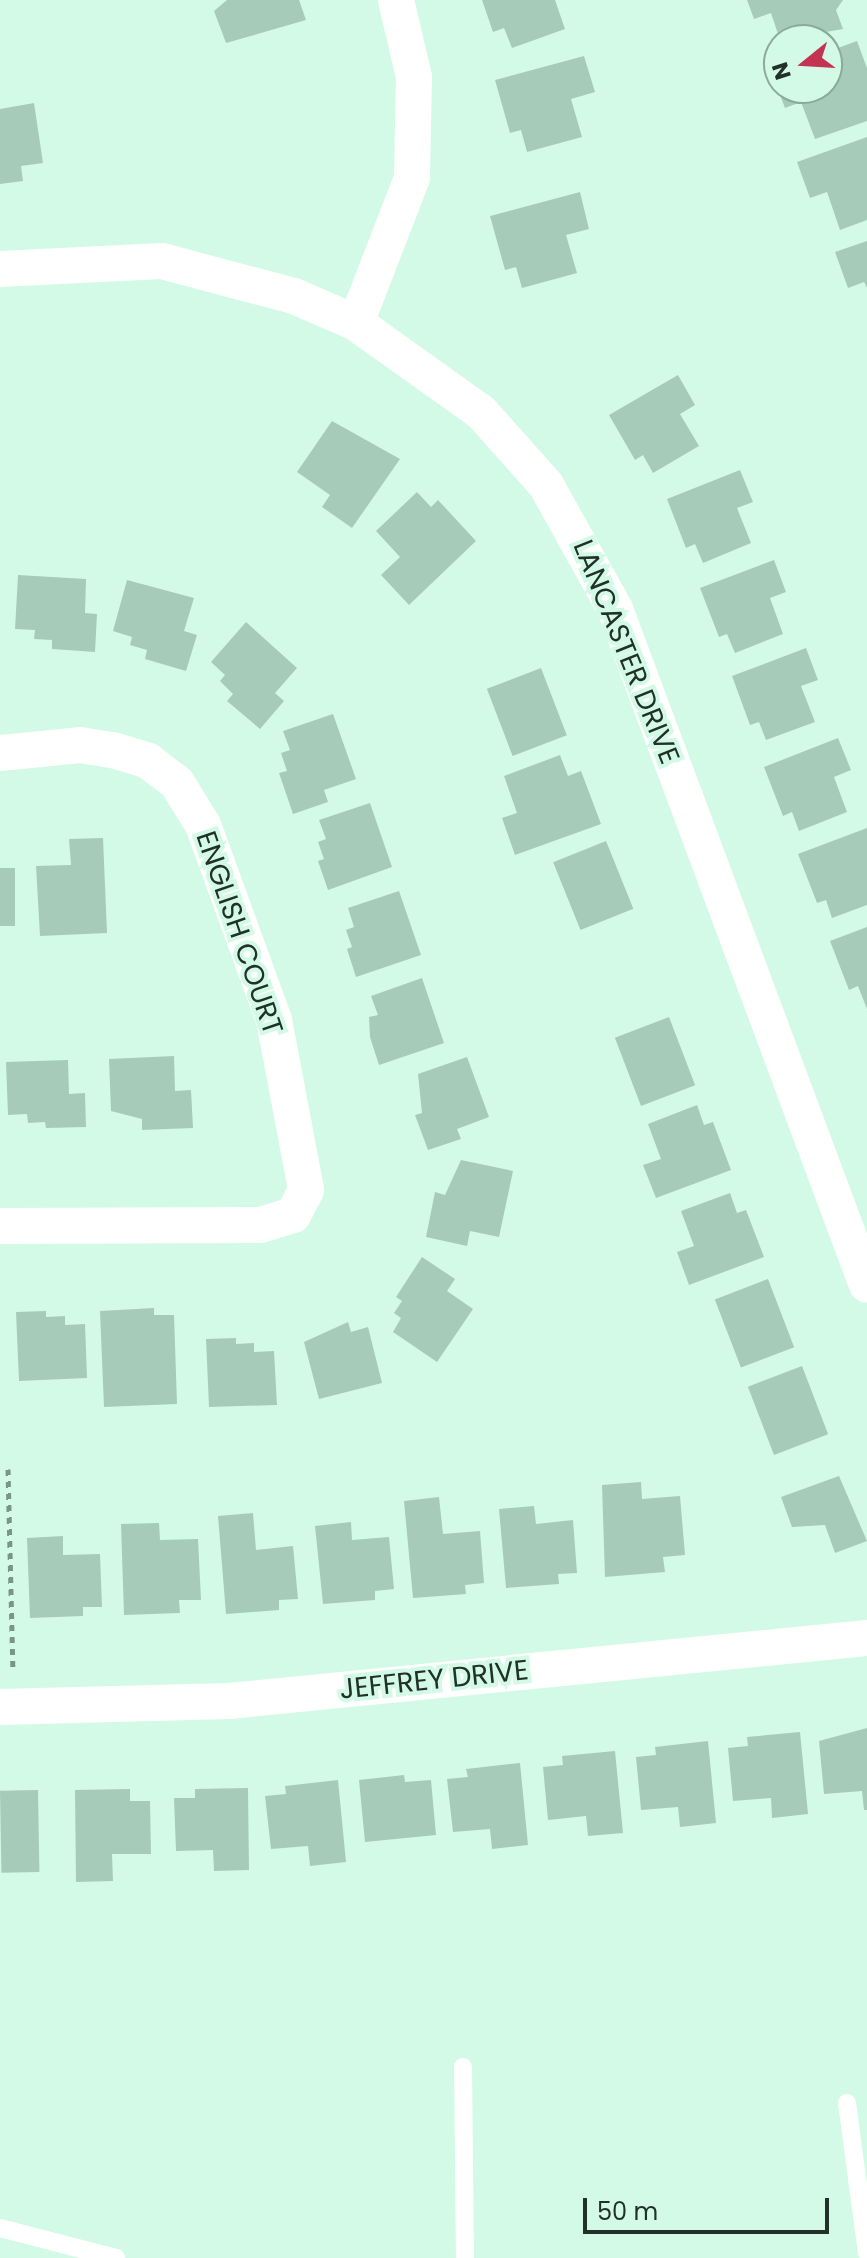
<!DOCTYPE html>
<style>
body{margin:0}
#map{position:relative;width:867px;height:2258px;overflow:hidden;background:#d3fae7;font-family:Poppins,sans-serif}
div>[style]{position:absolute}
.building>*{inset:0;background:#a6ccb9;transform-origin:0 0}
.path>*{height:5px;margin-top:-2.5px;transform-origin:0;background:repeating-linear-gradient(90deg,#7a9588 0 6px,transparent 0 12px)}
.service>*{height:18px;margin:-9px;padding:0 9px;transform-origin:9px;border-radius:9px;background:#fff}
.minor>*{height:36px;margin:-18px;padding:0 18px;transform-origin:18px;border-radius:18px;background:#fff}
span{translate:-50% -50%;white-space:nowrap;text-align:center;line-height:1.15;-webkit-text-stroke:8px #d3fae7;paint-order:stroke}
.street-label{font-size:28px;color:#213029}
.north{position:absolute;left:763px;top:24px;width:80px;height:80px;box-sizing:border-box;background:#d3fae7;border:2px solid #8ca99b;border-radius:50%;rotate:252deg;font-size:22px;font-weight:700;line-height:32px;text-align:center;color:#213029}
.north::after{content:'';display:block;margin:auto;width:28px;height:36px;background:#c33352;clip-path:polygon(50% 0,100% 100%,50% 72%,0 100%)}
.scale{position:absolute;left:583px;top:2198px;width:246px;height:36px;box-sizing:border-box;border:4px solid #213029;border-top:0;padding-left:10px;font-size:24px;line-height:28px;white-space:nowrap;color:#213029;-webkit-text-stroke:6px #d3fae7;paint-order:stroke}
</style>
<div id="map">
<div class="building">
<i style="clip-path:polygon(227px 0,299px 0,306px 20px,226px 43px,214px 11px)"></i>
<i style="clip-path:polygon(482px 0,555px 0,565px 29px,512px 48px,504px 28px,493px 32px)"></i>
<i style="clip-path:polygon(747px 0,843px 0,836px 10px,843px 29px,780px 40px,771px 13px,754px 19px)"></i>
<i style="clip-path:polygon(857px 41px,867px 68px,867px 121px,815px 139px,801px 102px,785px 108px,771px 72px,779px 69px,779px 88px,827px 88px,827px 52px)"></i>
<i style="clip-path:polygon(584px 56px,595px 92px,571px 99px,582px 137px,527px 152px,521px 130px,510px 133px,495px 80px)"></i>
<i style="clip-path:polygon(34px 103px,43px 163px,21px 166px,23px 181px,0 184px,0 109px)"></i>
<i style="clip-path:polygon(867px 137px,867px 220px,840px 230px,827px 192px,810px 198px,797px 162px)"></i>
<i style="clip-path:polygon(580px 192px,589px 229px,566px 235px,577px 273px,522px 288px,516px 267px,505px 270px,490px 216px)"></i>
<i style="clip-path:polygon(867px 241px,867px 288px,864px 282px,848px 288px,835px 252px)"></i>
<i style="clip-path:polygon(678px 375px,695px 405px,680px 414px,699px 446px,653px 473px,643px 455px,635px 460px,609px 415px)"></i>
<i style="clip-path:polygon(332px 421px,400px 459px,352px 528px,322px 507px,330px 495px,297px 472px)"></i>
<i style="clip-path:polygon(740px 470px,753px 502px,737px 508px,751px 543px,703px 563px,695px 544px,686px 548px,667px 499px)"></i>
<i style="clip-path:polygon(417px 492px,431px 507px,438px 500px,476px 541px,409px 605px,381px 575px,400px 557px,376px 531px)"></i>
<i style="clip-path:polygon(774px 560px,786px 592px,770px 598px,783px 634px,735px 653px,727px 634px,719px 637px,700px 588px)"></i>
<i style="clip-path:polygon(18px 575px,86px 579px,85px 613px,97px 614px,95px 652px,52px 649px,52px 640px,34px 639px,35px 630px,15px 629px)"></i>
<i style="clip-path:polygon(127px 580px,194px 598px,184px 631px,197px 635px,186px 671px,145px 659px,147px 650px,130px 645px,132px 637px,113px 631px)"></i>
<i style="clip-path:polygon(246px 622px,297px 668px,275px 693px,284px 701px,260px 729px,227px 701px,233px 694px,220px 681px,225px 675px,211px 662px)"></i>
<i style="clip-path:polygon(806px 648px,818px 680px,801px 686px,815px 722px,766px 740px,759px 722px,750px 725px,732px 676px)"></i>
<i style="left:541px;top:668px;width:72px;height:58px;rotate:69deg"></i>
<i style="clip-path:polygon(333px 714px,356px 779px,324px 790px,328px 802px,293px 814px,279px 773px,287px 771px,281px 753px,290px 750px,283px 731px)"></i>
<i style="clip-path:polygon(838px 738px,851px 770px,834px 777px,847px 812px,799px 831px,792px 812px,783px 816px,764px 767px)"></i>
<i style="clip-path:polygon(560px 755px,568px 776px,581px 771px,601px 824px,515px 855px,502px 818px,517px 813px,504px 776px)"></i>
<i style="clip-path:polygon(370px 803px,392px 867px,328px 890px,318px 861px,324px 859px,318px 842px,326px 839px,319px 820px)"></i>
<i style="clip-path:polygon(867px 828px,867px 905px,832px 918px,826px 900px,817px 903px,798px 854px)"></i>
<i style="clip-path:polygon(103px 838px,107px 933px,40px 936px,36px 866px,71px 865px,69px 839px)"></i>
<i style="left:606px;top:841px;width:73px;height:57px;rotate:68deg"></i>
<i style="left:0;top:868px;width:15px;height:58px"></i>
<i style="clip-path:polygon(399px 891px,421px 955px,356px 977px,347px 949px,352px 947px,346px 930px,354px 927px,348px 908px)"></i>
<i style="clip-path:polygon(867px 927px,867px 1009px,858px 986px,849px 990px,830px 941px)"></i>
<i style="clip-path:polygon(422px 978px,444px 1043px,379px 1065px,370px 1037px,369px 1017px,378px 1015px,371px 996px)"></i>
<i style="left:669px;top:1017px;width:73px;height:58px;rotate:69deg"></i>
<i style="clip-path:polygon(174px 1056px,175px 1091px,191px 1090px,193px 1128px,142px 1130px,142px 1119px,111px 1111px,109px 1059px)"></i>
<i style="clip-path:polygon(467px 1057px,489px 1117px,457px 1129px,461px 1139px,428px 1150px,415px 1115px,422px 1113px,418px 1074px)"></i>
<i style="clip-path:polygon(68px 1060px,69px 1094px,85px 1093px,86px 1127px,46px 1128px,45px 1122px,28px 1123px,27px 1114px,8px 1115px,6px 1062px)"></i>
<i style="clip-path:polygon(697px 1105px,704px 1125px,713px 1122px,731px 1170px,656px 1198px,643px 1165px,661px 1159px,648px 1124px)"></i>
<i style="clip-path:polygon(461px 1160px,513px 1171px,499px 1237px,470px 1231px,467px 1246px,426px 1237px,435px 1192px,445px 1195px)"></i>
<i style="clip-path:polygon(730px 1193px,737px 1213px,746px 1210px,764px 1257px,689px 1285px,677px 1252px,694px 1246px,681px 1211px)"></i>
<i style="clip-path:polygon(422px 1257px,455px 1279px,447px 1291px,473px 1309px,437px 1362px,393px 1332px,401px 1318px,394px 1313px,402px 1301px,396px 1297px)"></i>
<i style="left:768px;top:1279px;width:73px;height:57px;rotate:69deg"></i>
<i style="clip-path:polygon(154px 1308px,154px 1315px,174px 1315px,177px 1404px,104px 1407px,100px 1311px)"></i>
<i style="clip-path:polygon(46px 1311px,46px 1317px,65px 1316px,65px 1325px,85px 1324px,87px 1378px,19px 1381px,16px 1312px)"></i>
<i style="clip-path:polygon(348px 1322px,351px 1332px,368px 1327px,382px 1383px,319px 1399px,304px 1342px)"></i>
<i style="clip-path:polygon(236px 1338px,236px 1344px,254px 1343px,254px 1352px,274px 1351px,277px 1405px,209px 1407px,206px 1339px)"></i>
<i style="left:802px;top:1366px;width:73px;height:58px;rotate:69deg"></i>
<i style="clip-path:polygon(839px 1476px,867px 1541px,835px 1553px,825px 1525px,792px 1527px,781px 1497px)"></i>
<i style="clip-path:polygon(641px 1482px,642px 1499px,680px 1496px,685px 1555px,663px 1557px,665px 1572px,605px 1577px,602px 1485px)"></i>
<i style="clip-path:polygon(439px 1497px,443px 1534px,480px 1531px,484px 1583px,465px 1585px,466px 1594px,413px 1598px,404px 1501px)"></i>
<i style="clip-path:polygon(534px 1506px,536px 1524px,573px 1520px,577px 1573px,558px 1574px,559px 1584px,506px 1588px,499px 1509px)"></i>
<i style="clip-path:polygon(253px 1513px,256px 1550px,293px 1546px,298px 1599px,279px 1600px,279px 1610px,226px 1614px,218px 1516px)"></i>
<i style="clip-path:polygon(351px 1522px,352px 1540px,389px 1537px,394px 1589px,375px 1591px,375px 1600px,323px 1604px,315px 1526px)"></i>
<i style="clip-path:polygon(159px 1523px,160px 1540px,198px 1539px,201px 1600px,179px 1600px,180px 1613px,124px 1615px,121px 1524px)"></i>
<i style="clip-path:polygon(63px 1536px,63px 1555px,100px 1554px,102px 1607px,83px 1607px,83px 1616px,30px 1618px,27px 1538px)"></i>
<i style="clip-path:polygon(867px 1728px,867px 1810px,864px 1810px,862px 1791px,824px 1794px,819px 1741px)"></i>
<i style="clip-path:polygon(800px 1732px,808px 1814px,772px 1818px,771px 1798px,733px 1801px,728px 1748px,748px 1746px,747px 1737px)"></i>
<i style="clip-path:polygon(708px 1741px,716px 1823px,680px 1827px,678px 1807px,641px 1810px,636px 1757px,656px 1755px,655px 1747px)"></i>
<i style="clip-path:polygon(615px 1751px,623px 1833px,588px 1836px,586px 1816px,548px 1820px,543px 1767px,563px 1765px,562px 1756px)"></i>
<i style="clip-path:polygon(520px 1763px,528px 1845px,492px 1849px,490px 1829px,453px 1832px,447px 1779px,468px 1777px,466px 1769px)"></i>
<i style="clip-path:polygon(404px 1775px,405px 1782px,431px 1780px,436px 1835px,365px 1842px,359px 1780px)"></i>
<i style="clip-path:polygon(338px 1780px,346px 1862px,310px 1866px,308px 1846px,271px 1849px,265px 1796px,286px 1794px,285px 1786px)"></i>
<i style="clip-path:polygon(248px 1788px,249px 1870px,214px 1871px,213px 1850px,176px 1851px,174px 1798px,195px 1798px,195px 1789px)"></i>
<i style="clip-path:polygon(130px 1789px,130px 1801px,150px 1801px,151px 1854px,112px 1854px,113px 1881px,76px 1882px,75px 1790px)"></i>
<i style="left:38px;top:1790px;width:82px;height:38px;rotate:89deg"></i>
</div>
<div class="path">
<i style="left:8px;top:1469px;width:203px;rotate:88.6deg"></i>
</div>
<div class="service">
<i style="left:463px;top:2067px;width:191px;rotate:89.4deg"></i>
<i style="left:847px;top:2103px;width:151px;rotate:82.4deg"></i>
<i style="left:0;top:2228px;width:120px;rotate:14.5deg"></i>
</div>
<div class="minor">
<i style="left:0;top:269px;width:162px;rotate:-2.8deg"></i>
<i style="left:162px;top:261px;width:137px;rotate:14.9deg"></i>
<i style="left:294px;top:296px;width:68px;rotate:23.5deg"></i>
<i style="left:356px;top:323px;width:153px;rotate:35.5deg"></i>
<i style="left:481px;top:412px;width:98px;rotate:48.3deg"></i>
<i style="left:546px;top:485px;width:142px;rotate:60.9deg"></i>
<i style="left:615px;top:609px;width:721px;rotate:69.56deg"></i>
<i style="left:356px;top:323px;width:155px;rotate:-68.9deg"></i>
<i style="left:412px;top:178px;width:101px;rotate:-88.9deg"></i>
<i style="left:414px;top:77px;width:79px;rotate:-103.2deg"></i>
<i style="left:0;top:753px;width:80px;rotate:-5.7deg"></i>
<i style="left:80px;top:745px;width:33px;rotate:9deg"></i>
<i style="left:113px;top:750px;width:37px;rotate:17deg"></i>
<i style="left:148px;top:761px;width:36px;rotate:37deg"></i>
<i style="left:177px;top:783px;width:49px;rotate:58.2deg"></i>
<i style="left:203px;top:825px;width:208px;rotate:70deg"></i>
<i style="left:274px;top:1020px;width:173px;rotate:79.3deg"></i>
<i style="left:306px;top:1190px;width:28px;rotate:117deg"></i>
<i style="left:293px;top:1215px;width:34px;rotate:163deg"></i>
<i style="left:260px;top:1225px;width:260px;rotate:179.8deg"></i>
<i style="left:0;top:1707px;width:229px;rotate:-1.5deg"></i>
<i style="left:229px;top:1701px;width:641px;rotate:-5.64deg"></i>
</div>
<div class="street-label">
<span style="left:626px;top:652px;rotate:68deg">LANCASTER DRIVE</span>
<span style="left:239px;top:933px;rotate:71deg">ENGLISH COURT</span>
<span style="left:434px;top:1680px;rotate:-6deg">JEFFREY DRIVE</span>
</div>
<div class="north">N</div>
<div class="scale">50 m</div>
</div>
